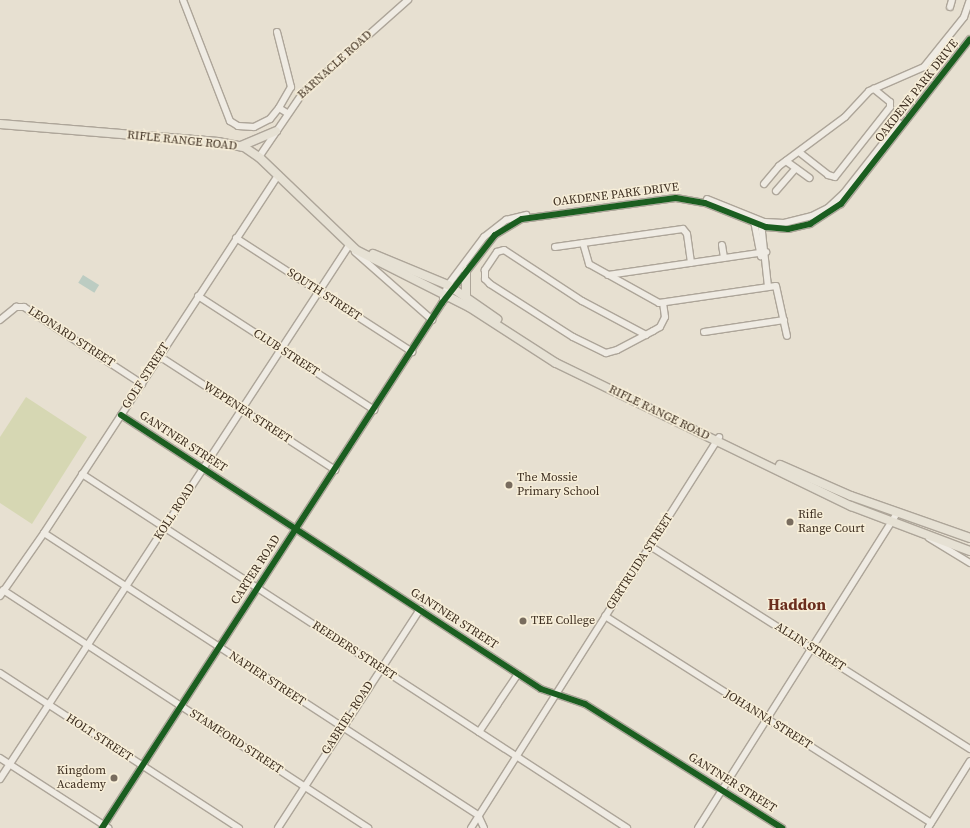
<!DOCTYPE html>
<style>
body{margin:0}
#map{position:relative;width:970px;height:828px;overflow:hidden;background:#e7e0d1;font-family:"Source Serif 4",serif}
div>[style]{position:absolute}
.green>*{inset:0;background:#d6d7b3}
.water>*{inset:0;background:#bcccc2;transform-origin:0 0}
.roads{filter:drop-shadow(1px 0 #ada599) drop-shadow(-1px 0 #ada599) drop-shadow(0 1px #ada599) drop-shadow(0 -1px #ada599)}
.minor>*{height:6px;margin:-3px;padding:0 3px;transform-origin:3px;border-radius:3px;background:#efebe3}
.major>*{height:8px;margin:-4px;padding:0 4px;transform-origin:4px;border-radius:4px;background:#e6e1d4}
.cycleway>*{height:6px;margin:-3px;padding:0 3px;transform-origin:3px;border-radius:3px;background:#1b5e20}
.dots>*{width:11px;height:11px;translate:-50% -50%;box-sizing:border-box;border:2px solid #f7eed8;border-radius:50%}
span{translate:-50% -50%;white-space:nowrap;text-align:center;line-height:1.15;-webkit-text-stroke:3px #f7eed8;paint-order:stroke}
.street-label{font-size:12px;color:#3d2e20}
.poi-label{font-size:12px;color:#3d2e20}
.left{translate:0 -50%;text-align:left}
.right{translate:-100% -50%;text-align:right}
.district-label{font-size:16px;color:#6b2e1e;font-weight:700}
</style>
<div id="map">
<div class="green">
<i style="clip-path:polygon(26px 397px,87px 437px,32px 524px,0 503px,0 437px)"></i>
</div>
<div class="water">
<i style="left:83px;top:275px;width:19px;height:9px;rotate:32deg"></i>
</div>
<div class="roads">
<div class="minor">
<i style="left:183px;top:0;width:130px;rotate:68.8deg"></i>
<i style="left:230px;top:121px;width:9px;rotate:32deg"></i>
<i style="left:238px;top:126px;width:16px;rotate:4deg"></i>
<i style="left:254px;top:127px;width:18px;rotate:-27deg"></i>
<i style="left:270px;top:119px;width:14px;rotate:-51deg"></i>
<i style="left:279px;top:108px;width:9px;rotate:32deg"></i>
<i style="left:950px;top:7px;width:7px;rotate:-74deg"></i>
<i style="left:277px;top:32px;width:57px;rotate:75.7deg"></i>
<i style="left:291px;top:87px;width:24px;rotate:120deg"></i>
<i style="left:799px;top:152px;width:37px;rotate:38deg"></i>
<i style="left:828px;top:175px;width:7px;rotate:16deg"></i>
<i style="left:835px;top:177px;width:89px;rotate:-51.8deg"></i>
<i style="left:890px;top:107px;width:5px;rotate:-90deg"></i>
<i style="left:890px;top:102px;width:21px;rotate:-141deg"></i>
<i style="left:259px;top:157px;width:76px;rotate:-55.7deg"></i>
<i style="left:302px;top:94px;width:142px;rotate:-41.6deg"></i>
<i style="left:786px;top:161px;width:29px;rotate:36deg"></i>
<i style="left:764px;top:184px;width:23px;rotate:-50deg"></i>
<i style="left:779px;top:166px;width:82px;rotate:-36.6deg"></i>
<i style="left:845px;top:117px;width:35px;rotate:-47deg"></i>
<i style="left:869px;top:91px;width:60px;rotate:-23.6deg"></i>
<i style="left:924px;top:67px;width:64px;rotate:-51.3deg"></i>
<i style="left:964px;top:17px;width:18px;rotate:-71deg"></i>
<i style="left:776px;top:191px;width:30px;rotate:-49deg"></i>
<i style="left:707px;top:199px;width:61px;rotate:22deg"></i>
<i style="left:764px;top:222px;width:20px;rotate:3deg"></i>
<i style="left:784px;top:223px;width:29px;rotate:-14deg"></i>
<i style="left:812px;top:216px;width:18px;rotate:-27deg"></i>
<i style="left:828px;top:208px;width:22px;rotate:-43deg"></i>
<i style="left:844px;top:193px;width:89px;rotate:-51.8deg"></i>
<i style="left:754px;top:221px;width:36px;rotate:79deg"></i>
<i style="left:761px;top:223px;width:63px;rotate:83.7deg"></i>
<i style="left:236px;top:238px;width:210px;rotate:32.9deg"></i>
<i style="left:583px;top:243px;width:22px;rotate:74deg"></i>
<i style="left:589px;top:264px;width:80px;rotate:29.1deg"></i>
<i style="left:659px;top:303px;width:118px;rotate:-8.3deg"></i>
<i style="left:776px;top:286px;width:51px;rotate:77.6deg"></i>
<i style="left:722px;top:245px;width:13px;rotate:81deg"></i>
<i style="left:555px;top:247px;width:129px;rotate:-8deg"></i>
<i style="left:683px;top:229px;width:6px;rotate:51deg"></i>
<i style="left:687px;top:234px;width:29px;rotate:82deg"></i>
<i style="left:355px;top:252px;width:103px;rotate:41.4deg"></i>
<i style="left:608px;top:275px;width:160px;rotate:-8.3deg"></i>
<i style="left:198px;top:296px;width:210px;rotate:32.9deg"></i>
<i style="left:443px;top:298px;width:14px;rotate:-69deg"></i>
<i style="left:448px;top:285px;width:60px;rotate:-53.1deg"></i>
<i style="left:484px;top:237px;width:28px;rotate:-38deg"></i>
<i style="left:506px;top:220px;width:21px;rotate:-14deg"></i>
<i style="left:0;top:320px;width:21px;rotate:-39deg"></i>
<i style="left:16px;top:307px;width:8px"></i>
<i style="left:24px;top:307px;width:141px;rotate:33.1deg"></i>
<i style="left:704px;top:332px;width:81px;rotate:-8.5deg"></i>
<i style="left:646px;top:335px;width:72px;rotate:-152deg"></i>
<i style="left:582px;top:301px;width:93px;rotate:-146.8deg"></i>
<i style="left:504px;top:250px;width:7px;rotate:164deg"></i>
<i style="left:497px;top:252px;width:22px;rotate:124deg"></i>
<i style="left:485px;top:270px;width:9px;rotate:90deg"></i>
<i style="left:485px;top:279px;width:7px;rotate:45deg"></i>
<i style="left:490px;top:284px;width:98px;rotate:32.6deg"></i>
<i style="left:573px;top:337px;width:37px;rotate:26deg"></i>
<i style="left:606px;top:353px;width:11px;rotate:-15deg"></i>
<i style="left:617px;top:350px;width:41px;rotate:-27.8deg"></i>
<i style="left:653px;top:331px;width:8px;rotate:-30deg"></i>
<i style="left:660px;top:327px;width:11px;rotate:-63deg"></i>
<i style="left:665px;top:317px;width:14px;rotate:-98deg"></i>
<i style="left:159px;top:356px;width:210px;rotate:32.9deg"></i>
<i style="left:121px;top:415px;width:501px;rotate:33.12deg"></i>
<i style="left:541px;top:689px;width:46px;rotate:18.8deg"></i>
<i style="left:585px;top:704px;width:233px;rotate:32.2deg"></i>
<i style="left:82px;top:474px;width:650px;rotate:33.01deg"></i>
<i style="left:44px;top:533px;width:518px;rotate:33.01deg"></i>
<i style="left:478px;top:815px;width:14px;rotate:65deg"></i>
<i style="left:929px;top:538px;width:48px;rotate:31.4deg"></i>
<i style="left:650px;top:546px;width:379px;rotate:32.4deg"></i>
<i style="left:3px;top:590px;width:436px;rotate:33.1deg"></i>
<i style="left:0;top:596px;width:77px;rotate:-55.1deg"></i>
<i style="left:44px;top:533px;width:428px;rotate:-56.8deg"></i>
<i style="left:605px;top:616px;width:386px;rotate:32.4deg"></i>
<i style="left:0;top:673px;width:285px;rotate:33deg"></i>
<i style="left:499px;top:702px;width:34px;rotate:-56deg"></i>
<i style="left:479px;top:732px;width:34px;rotate:-56deg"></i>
<i style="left:0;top:758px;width:129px;rotate:32.9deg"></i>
<i style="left:0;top:779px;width:639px;rotate:-56.81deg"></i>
<i style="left:102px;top:828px;width:625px;rotate:-57.07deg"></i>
<i style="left:442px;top:303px;width:86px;rotate:-52.1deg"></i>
<i style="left:495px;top:235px;width:31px;rotate:-31deg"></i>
<i style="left:522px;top:219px;width:155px;rotate:-7.8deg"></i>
<i style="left:676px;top:198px;width:29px;rotate:10deg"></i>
<i style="left:705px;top:203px;width:66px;rotate:21.5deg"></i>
<i style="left:766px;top:227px;width:22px;rotate:5deg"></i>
<i style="left:788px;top:229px;width:23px;rotate:-13deg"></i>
<i style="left:810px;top:224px;width:37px;rotate:-33deg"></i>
<i style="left:841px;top:204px;width:209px;rotate:-52deg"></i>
<i style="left:278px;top:828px;width:261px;rotate:-57deg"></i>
<i style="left:471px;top:828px;width:463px;rotate:-57.6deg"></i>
<i style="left:698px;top:828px;width:373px;rotate:-57.7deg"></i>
<i style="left:928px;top:828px;width:79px;rotate:-57.9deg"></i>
</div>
<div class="major">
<i style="left:0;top:124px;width:219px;rotate:4.7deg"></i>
<i style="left:218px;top:142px;width:26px;rotate:11deg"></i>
<i style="left:244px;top:147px;width:18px;rotate:34deg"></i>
<i style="left:259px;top:157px;width:134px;rotate:43.8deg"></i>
<i style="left:356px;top:250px;width:127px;rotate:26.8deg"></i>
<i style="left:469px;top:307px;width:103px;rotate:32.8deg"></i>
<i style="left:556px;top:363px;width:328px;rotate:25.9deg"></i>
<i style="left:851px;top:506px;width:127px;rotate:20.7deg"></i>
<i style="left:241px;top:146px;width:38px;rotate:-23deg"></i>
<i style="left:373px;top:254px;width:81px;rotate:22.5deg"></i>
<i style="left:448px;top:285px;width:60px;rotate:34.8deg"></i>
<i style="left:466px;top:296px;width:26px;rotate:-90deg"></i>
<i style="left:780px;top:465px;width:77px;rotate:23.6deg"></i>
<i style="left:851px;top:496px;width:126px;rotate:19.4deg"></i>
</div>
</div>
<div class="cycleway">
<i style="left:121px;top:415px;width:501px;rotate:33.12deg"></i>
<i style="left:541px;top:689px;width:46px;rotate:18.8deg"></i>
<i style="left:585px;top:704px;width:233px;rotate:32.2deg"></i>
<i style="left:102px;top:828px;width:625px;rotate:-57.07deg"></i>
<i style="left:442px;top:303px;width:86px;rotate:-52.1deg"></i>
<i style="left:495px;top:235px;width:31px;rotate:-31deg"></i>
<i style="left:522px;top:219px;width:155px;rotate:-7.8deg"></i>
<i style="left:676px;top:198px;width:29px;rotate:10deg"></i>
<i style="left:705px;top:203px;width:66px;rotate:21.5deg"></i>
<i style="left:766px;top:227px;width:22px;rotate:5deg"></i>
<i style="left:788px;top:229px;width:23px;rotate:-13deg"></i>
<i style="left:810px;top:224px;width:37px;rotate:-33deg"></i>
<i style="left:841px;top:204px;width:209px;rotate:-52deg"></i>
</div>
<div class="dots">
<i style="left:509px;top:485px;background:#786c5e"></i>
<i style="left:790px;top:522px;background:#786c5e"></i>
<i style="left:523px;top:621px;background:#786c5e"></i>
<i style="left:114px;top:778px;background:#786c5e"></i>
</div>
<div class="street-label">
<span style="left:335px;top:65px;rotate:-42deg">BARNACLE ROAD</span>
<span style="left:917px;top:91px;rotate:-52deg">OAKDENE PARK DRIVE</span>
<span style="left:182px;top:141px;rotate:6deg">RIFLE RANGE ROAD</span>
<span style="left:616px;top:195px;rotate:-7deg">OAKDENE PARK DRIVE</span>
<span style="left:324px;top:295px;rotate:33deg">SOUTH STREET</span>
<span style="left:71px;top:337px;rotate:33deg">LEONARD STREET</span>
<span style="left:286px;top:353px;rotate:33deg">CLUB STREET</span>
<span style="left:146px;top:376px;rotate:-57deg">GOLF STREET</span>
<span style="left:247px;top:413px;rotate:33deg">WEPENER STREET</span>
<span style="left:659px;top:413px;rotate:26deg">RIFLE RANGE ROAD</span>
<span style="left:183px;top:442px;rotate:33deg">GANTNER STREET</span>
<span style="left:175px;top:512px;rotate:-57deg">KOLL ROAD</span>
<span style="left:640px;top:562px;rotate:-57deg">GERTRUIDA STREET</span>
<span style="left:256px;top:570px;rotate:-57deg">CARTER ROAD</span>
<span style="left:454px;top:619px;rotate:33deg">GANTNER STREET</span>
<span style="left:810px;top:647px;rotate:32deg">ALLIN STREET</span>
<span style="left:354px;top:651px;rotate:33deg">REEDERS STREET</span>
<span style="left:267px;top:679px;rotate:33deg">NAPIER STREET</span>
<span style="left:348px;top:718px;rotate:-57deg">GABRIEL ROAD</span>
<span style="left:768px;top:720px;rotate:32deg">JOHANNA STREET</span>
<span style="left:99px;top:738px;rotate:33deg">HOLT STREET</span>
<span style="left:236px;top:742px;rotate:33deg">STAMFORD STREET</span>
<span style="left:732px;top:783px;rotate:32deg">GANTNER STREET</span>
</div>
<div class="poi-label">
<span class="left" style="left:517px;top:485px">The Mossie<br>Primary School</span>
<span class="left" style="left:798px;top:522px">Rifle<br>Range Court</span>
<span class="left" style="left:531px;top:621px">TEE College</span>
<span class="right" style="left:106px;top:778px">Kingdom<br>Academy</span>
</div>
<div class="district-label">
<span style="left:797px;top:604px">Haddon</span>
</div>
</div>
